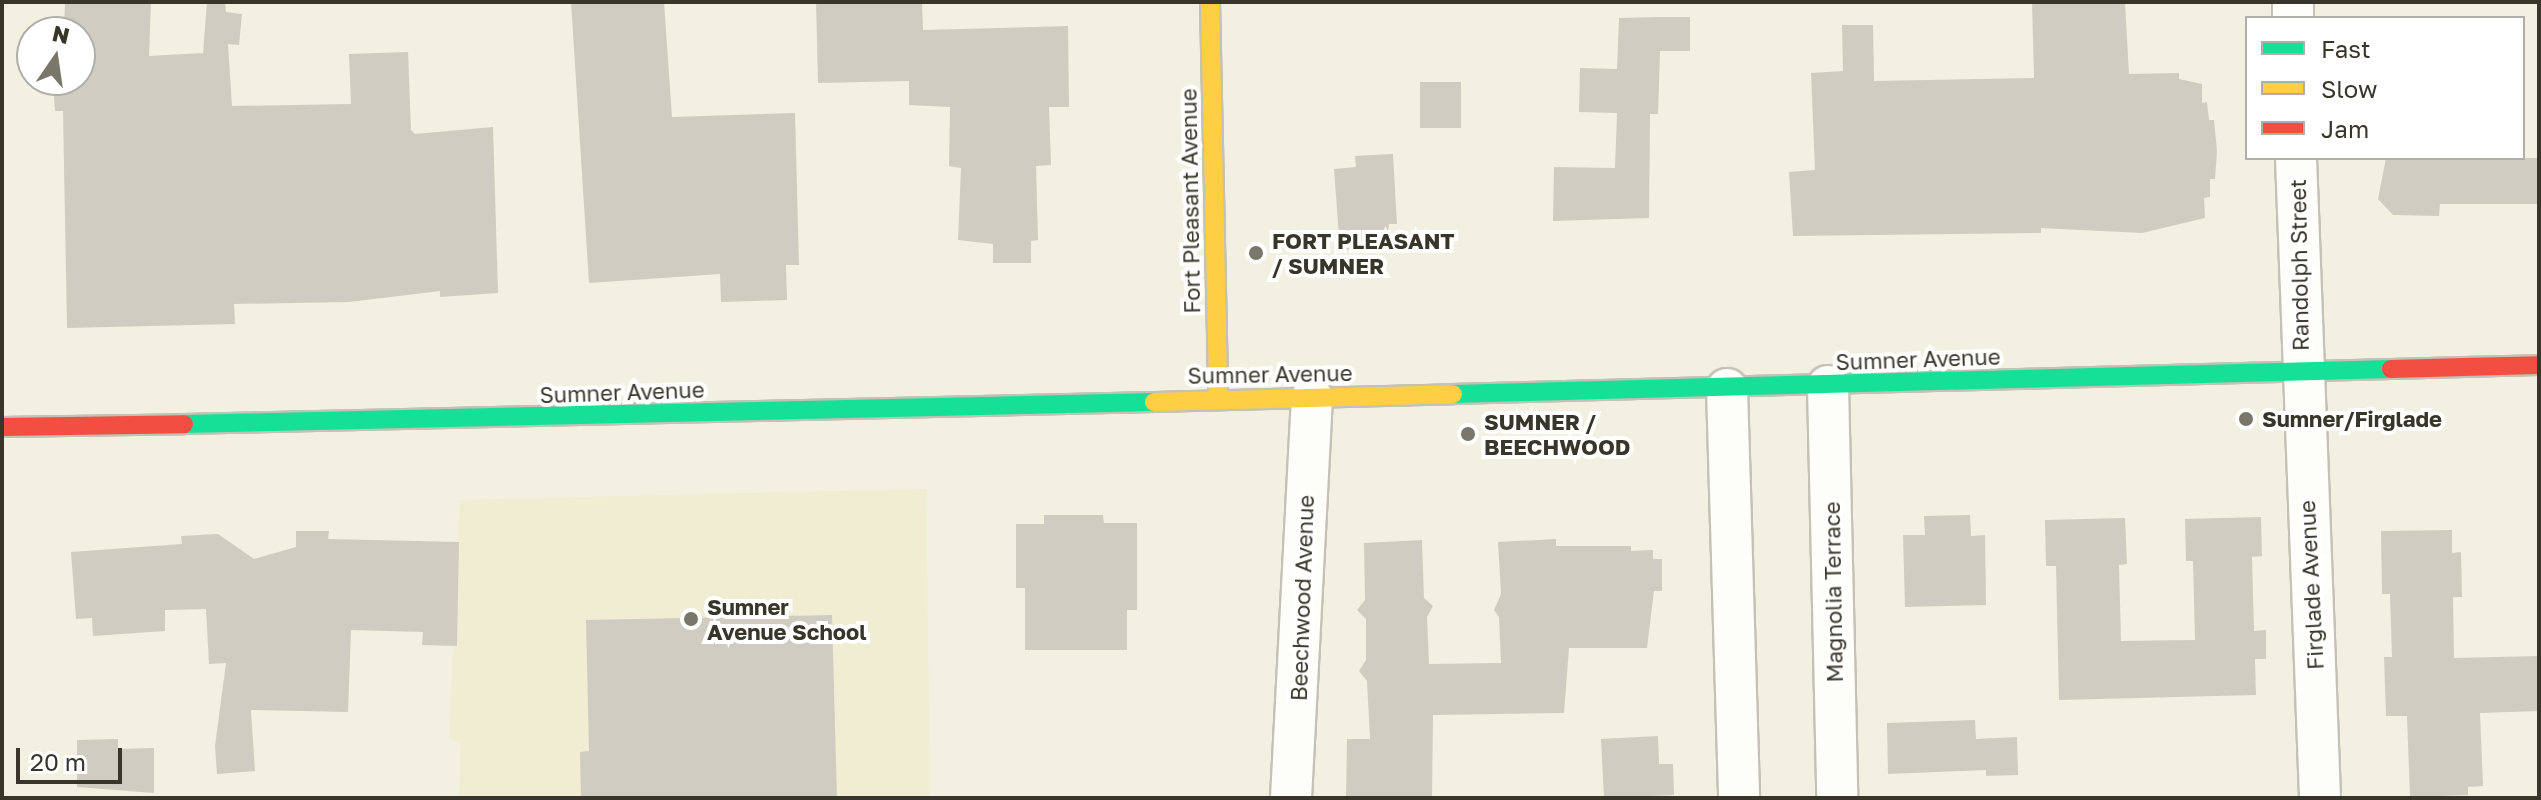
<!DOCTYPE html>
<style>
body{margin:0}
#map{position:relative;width:2541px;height:800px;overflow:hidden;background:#f2f0e0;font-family:"Golos Text",sans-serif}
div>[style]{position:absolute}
.built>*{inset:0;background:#f0edd2}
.building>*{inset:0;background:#d0ccc1;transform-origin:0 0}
.roads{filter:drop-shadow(2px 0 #c4c2b6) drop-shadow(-2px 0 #c4c2b6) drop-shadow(0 2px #c4c2b6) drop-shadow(0 -2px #c4c2b6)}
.street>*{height:40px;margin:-20px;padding:0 20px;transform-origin:20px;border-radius:20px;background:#fdfdfa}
.fast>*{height:18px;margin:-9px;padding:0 9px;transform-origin:9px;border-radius:9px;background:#16e098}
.slow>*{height:18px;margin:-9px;padding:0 9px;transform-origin:9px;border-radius:9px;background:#ffcf43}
.jam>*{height:18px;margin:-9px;padding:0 9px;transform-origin:9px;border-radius:9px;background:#f24e42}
.dots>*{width:22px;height:22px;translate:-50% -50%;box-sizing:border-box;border:4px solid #fff;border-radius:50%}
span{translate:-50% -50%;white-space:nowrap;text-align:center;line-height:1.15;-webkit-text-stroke:8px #fff;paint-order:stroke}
.street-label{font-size:22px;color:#38362b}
.poi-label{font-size:22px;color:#38362b;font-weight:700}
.left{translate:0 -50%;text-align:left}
.frame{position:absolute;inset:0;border:4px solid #38362b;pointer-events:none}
.legend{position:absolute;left:2245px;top:16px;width:280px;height:144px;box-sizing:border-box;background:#fff;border:2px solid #afafaa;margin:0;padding:10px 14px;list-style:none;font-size:24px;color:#38362b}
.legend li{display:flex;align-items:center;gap:16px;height:40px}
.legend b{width:40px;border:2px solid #afafaa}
.north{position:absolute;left:16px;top:16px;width:80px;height:80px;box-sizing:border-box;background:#fff;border:2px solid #afafaa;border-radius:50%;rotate:13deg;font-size:22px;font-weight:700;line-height:32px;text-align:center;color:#38362b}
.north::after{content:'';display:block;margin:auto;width:28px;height:36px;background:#79776a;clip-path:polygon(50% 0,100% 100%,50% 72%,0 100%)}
.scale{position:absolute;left:16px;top:748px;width:106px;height:36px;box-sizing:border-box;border:4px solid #38362b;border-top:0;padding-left:10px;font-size:24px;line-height:28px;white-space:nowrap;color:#38362b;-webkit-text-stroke:6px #fff;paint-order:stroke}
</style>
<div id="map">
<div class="built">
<i style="clip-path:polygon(926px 489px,930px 798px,459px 798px,461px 744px,449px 738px,460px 500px)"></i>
</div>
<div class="building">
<i style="clip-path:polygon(65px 2px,151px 2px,149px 56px,203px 53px,207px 2px,225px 2px,226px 12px,242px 14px,239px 45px,228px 44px,232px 106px,351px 104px,349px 54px,408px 52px,411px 130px,415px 134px,493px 127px,498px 293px,440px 297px,440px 291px,349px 302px,234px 304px,235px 324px,67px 328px,63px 111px,55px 111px,53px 80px,80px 80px,80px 32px,64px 32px)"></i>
<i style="clip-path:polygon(571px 2px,664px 2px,672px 117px,795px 113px,799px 265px,786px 265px,787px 300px,721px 302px,720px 274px,589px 283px)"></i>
<i style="clip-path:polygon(816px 2px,922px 2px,923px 30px,1068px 26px,1069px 107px,1049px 107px,1051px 165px,1036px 166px,1038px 240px,1031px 241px,1031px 263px,993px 263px,993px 244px,958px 240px,961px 168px,949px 166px,950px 107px,909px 105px,909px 81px,818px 83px)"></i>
<i style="clip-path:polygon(2032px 2px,2125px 3px,2129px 74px,2179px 73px,2179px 79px,2202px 84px,2202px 103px,2207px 102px,2209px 120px,2214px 120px,2217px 151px,2215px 179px,2210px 179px,2210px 197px,2204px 198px,2205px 218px,2142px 233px,2041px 228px,2041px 233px,1793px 236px,1789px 172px,1815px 170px,1811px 73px,1843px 71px,1842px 25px,1873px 25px,1874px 81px,2034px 78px)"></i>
<i style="clip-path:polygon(1660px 17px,1690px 17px,1690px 51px,1660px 51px,1658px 114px,1650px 114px,1649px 218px,1553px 221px,1554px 167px,1615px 168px,1617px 113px,1579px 112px,1580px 68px,1617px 69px,1619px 18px)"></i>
<i style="left:1420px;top:82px;width:41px;height:46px"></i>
<i style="clip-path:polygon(1393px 154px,1397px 224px,1389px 224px,1385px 247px,1340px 250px,1334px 169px,1356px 167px,1355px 156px)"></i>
<i style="clip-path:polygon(2386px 158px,2539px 158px,2539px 204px,2440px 204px,2439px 216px,2393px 215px,2378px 199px)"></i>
<i style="clip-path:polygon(1044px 515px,1103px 515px,1104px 523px,1137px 523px,1137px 610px,1127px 610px,1127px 650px,1025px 650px,1025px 588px,1016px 588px,1016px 524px,1044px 524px)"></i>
<i style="clip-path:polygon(1970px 515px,1971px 536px,1985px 535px,1986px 605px,1905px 607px,1903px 535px,1925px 535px,1924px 516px)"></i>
<i style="clip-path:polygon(2261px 517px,2262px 556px,2252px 557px,2254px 631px,2266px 630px,2266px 659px,2255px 659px,2256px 695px,2059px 700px,2056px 566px,2046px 566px,2045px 520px,2125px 518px,2127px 564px,2119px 565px,2121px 641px,2195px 640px,2193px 561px,2186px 561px,2185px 519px)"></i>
<i style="clip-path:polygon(2452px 530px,2452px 553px,2461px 552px,2462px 597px,2453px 597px,2454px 658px,2539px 656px,2539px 711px,2480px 713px,2483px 786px,2468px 787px,2468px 795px,2410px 797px,2407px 716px,2386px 716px,2384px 657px,2392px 657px,2390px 594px,2382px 594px,2381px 531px)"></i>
<i style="clip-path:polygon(296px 531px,329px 531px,328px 539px,459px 542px,457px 646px,422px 645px,423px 632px,351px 630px,348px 712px,251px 710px,255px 771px,217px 774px,215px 746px,226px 663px,209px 664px,206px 609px,165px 610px,165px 631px,93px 636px,92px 618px,76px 619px,71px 552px,182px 544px,181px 536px,218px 534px,254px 559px,296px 547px)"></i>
<i style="clip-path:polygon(1556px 539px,1556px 546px,1631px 546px,1631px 551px,1653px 550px,1653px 559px,1662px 559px,1662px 591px,1654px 591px,1647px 648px,1569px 648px,1564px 713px,1433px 715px,1432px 798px,1346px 798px,1347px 739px,1370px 739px,1367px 681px,1359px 671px,1366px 660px,1366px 619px,1357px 610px,1365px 600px,1364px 543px,1422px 540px,1424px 598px,1433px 606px,1427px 617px,1429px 664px,1501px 663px,1499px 617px,1494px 610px,1501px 594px,1498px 542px)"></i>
<i style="clip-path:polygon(832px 615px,837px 798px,581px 798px,580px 752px,589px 751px,586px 620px)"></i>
<i style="clip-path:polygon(1975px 720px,1976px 739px,2017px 737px,2018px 775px,1986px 776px,1986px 770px,1888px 774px,1887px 723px)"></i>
<i style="clip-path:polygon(1658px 736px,1659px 764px,1673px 764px,1674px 795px,1604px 798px,1601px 739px)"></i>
<i style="clip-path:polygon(118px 739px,118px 749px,154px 748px,154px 793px,77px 787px,77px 740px)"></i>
</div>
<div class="roads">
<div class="street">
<i style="left:2293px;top:2px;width:16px;rotate:90deg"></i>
<i style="left:2296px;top:158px;width:640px;rotate:87.85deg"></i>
<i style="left:1828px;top:386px;width:412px;rotate:88.7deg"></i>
<i style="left:1727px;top:389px;width:409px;rotate:88.3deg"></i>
<i style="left:1291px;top:798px;width:401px;rotate:-87deg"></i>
</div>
<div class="fast">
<i style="left:1453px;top:394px;width:938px;rotate:-1.53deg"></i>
<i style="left:184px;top:424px;width:970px;rotate:-1.3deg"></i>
</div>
<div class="slow">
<i style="left:1210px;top:2px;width:396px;rotate:88.8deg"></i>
<i style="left:1154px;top:402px;width:299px;rotate:-1.5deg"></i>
</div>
<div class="jam">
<i style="left:2391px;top:369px;width:148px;rotate:-1.5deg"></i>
<i style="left:2px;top:427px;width:182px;rotate:-0.9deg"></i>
</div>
</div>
<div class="dots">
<i style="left:1256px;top:253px;background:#79776a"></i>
<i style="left:2246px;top:419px;background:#79776a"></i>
<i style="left:1468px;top:434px;background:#79776a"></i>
<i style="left:691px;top:619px;background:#79776a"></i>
</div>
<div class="street-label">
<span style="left:1190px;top:201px;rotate:-91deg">Fort Pleasant Avenue</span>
<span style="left:2299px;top:265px;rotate:-91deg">Randolph Street</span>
<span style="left:1918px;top:359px;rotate:-2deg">Sumner Avenue</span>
<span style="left:1270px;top:374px;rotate:-1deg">Sumner Avenue</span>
<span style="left:622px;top:392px;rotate:-2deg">Sumner Avenue</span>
<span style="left:2311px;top:585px;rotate:-93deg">Firglade Avenue</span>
<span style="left:1833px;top:592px;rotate:-91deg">Magnolia Terrace</span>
<span style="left:1302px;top:598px;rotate:-88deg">Beechwood Avenue</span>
</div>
<div class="poi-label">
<span class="left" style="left:1272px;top:253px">FORT PLEASANT<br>/ SUMNER</span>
<span class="left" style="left:2262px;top:419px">Sumner/Firglade</span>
<span class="left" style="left:1484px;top:434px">SUMNER /<br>BEECHWOOD</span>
<span class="left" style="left:707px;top:619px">Sumner<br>Avenue School</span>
</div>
<div class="frame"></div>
<ul class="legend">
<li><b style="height:10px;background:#16e098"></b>Fast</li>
<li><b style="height:10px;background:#ffcf43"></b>Slow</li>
<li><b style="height:10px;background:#f24e42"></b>Jam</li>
</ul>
<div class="north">N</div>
<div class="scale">20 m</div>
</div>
